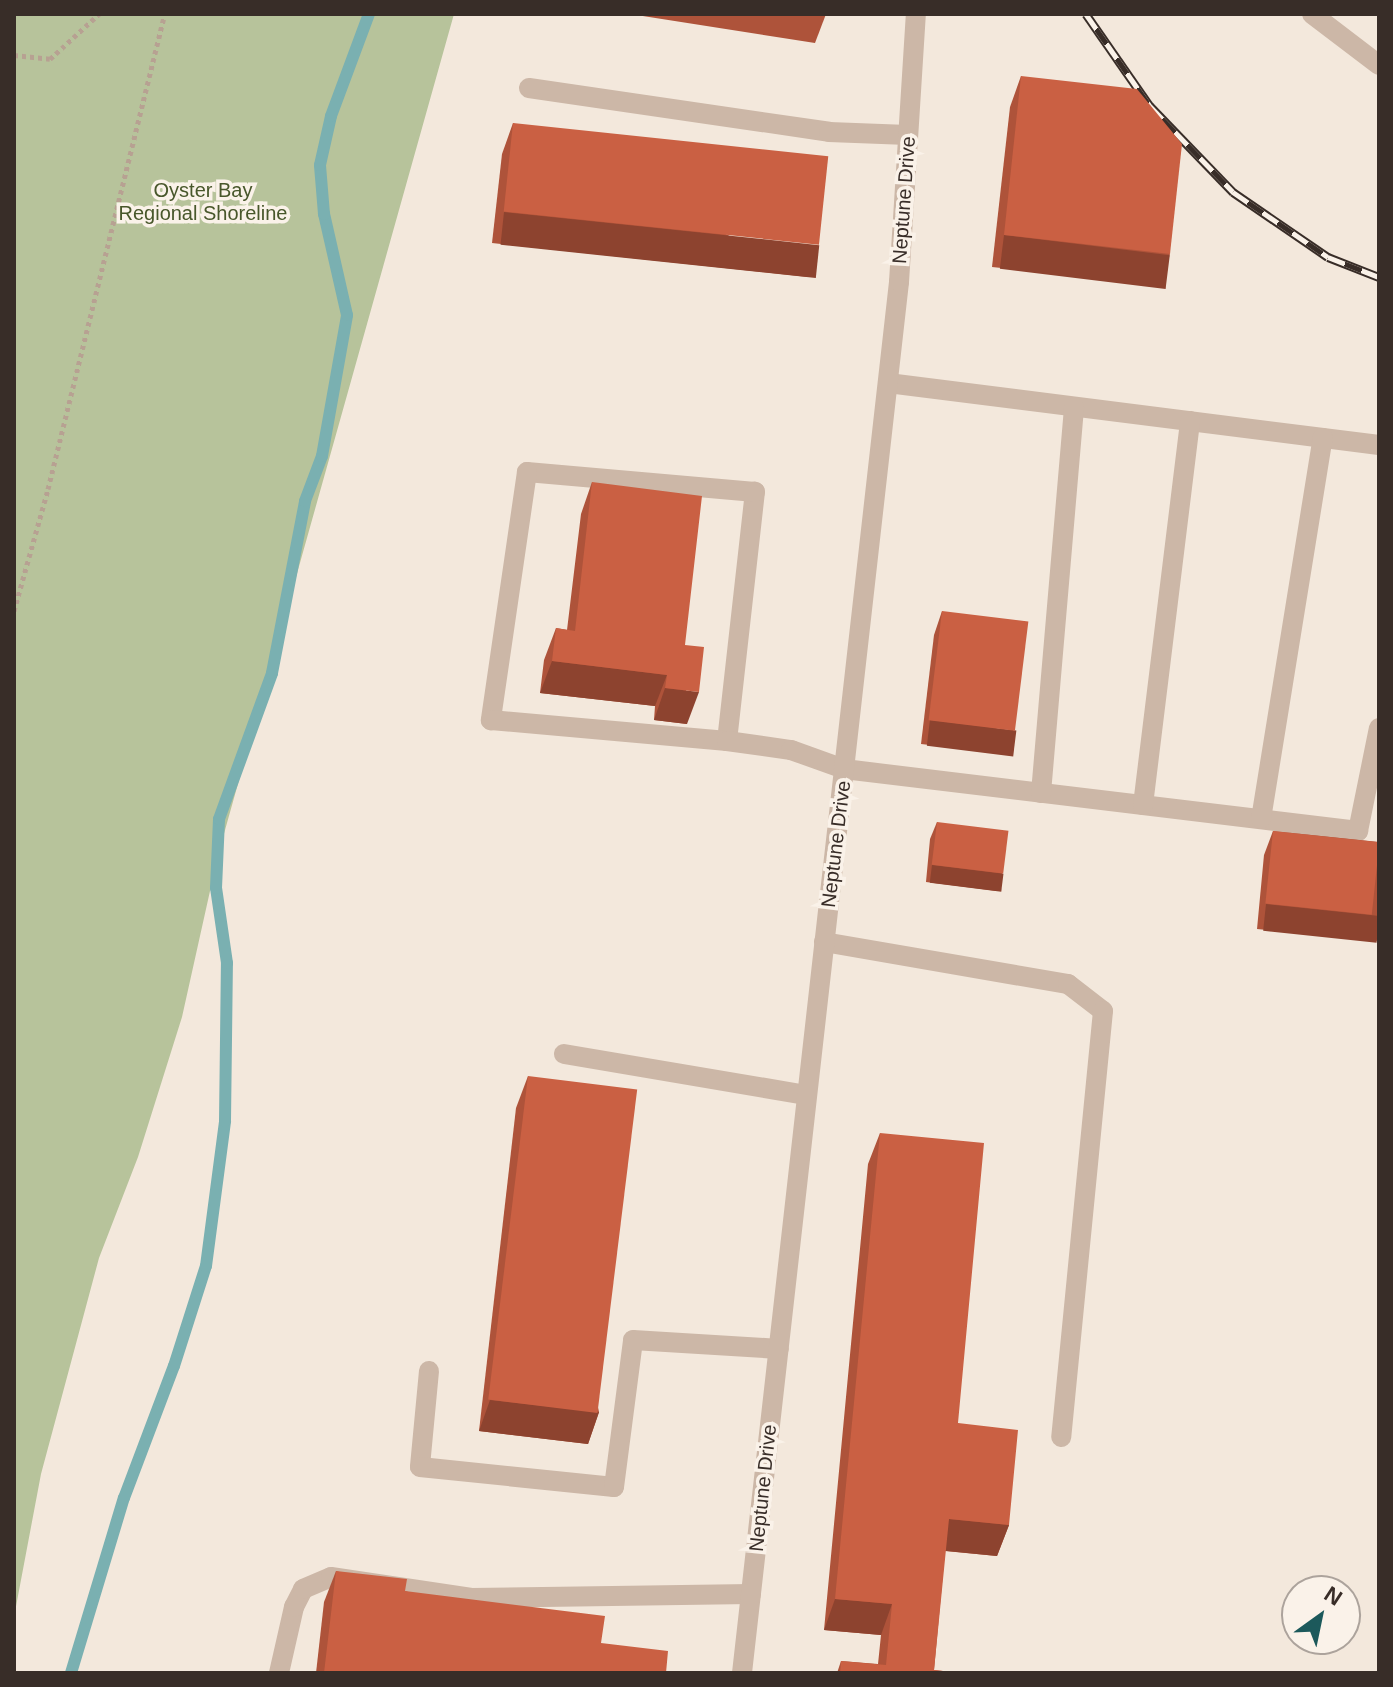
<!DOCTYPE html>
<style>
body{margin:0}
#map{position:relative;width:1393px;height:1687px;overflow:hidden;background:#f3e8dc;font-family:Arial,sans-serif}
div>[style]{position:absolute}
.green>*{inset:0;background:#b7c39b}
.stream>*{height:12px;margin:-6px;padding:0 6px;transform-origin:6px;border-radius:6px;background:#7ab0b1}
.path>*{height:5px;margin-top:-2.5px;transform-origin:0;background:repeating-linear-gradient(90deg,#b7a192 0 4px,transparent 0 8px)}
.service>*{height:20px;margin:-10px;padding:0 10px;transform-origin:10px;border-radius:10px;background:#ccb7a7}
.minor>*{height:20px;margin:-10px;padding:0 10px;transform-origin:10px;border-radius:10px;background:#ccb7a7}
.rail>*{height:9px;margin-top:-4.5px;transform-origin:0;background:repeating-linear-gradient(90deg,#faf2e9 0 18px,#382d28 0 36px);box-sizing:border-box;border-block:2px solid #382d28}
.wall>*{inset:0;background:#ae533a}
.shaded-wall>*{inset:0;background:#8d432f;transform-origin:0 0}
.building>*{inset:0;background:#ca6043;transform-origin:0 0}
span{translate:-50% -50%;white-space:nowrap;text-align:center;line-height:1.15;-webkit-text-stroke:7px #faf2e9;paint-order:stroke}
.park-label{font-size:20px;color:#48572b}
.street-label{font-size:20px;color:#382d28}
.frame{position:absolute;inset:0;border:16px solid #382d28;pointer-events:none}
.north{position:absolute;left:1281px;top:1575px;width:80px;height:80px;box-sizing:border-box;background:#faf2e9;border:2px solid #aca39c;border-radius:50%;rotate:33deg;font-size:22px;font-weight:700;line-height:32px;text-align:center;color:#382d28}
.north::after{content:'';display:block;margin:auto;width:28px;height:36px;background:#1c595b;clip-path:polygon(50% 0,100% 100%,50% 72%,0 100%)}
</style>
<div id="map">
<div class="green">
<i style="clip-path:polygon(14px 14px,454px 14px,218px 855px,182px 1017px,138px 1157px,99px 1258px,41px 1474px,14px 1617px)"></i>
</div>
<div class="stream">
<i style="left:71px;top:1673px;width:183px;rotate:-73.2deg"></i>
<i style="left:124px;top:1498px;width:141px;rotate:-69.3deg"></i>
<i style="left:174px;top:1366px;width:105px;rotate:-72.3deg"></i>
<i style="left:206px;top:1266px;width:146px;rotate:-82.5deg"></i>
<i style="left:225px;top:1121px;width:158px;rotate:-89.3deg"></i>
<i style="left:227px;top:963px;width:76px;rotate:-98.3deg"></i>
<i style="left:216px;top:888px;width:69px;rotate:-87.5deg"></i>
<i style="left:219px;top:819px;width:155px;rotate:-70deg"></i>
<i style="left:272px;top:673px;width:175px;rotate:-79.1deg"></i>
<i style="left:305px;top:501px;width:48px;rotate:-69.3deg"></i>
<i style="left:322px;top:456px;width:143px;rotate:-79.9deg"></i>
<i style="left:347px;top:315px;width:104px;rotate:-102.8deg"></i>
<i style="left:324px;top:214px;width:49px;rotate:-94.7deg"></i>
<i style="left:320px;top:165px;width:50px;rotate:-77.3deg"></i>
<i style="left:331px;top:116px;width:109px;rotate:-69.6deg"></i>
</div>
<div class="path">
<i style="left:14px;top:55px;width:36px;rotate:6deg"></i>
<i style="left:50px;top:59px;width:67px;rotate:-42.6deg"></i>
<i style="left:14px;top:611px;width:127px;rotate:-74.4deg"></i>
<i style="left:48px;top:489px;width:489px;rotate:-76.2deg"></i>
</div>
<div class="service">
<i style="left:1312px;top:14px;width:84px;rotate:37.3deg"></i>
<i style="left:529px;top:88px;width:303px;rotate:8.3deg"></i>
<i style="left:829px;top:132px;width:79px;rotate:2.2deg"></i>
<i style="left:888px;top:383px;width:495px;rotate:7.2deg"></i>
<i style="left:727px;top:741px;width:251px;rotate:-83.6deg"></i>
<i style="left:755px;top:492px;width:229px;rotate:-175deg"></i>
<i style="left:527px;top:472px;width:251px;rotate:98.3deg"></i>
<i style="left:491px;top:720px;width:237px;rotate:5.1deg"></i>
<i style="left:727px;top:741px;width:65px;rotate:8deg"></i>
<i style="left:791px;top:750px;width:56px;rotate:19.7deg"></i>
<i style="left:844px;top:769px;width:518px;rotate:6.88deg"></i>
<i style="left:1358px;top:831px;width:105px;rotate:-78.5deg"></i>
<i style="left:1041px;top:793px;width:387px;rotate:-85.1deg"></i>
<i style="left:1143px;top:805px;width:387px;rotate:-83deg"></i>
<i style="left:1261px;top:819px;width:386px;rotate:-80.8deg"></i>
<i style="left:824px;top:942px;width:248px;rotate:9.8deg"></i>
<i style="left:1068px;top:984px;width:44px;rotate:37.6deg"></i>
<i style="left:1103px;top:1011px;width:428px;rotate:95.6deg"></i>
<i style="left:564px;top:1054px;width:246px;rotate:9.6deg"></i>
<i style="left:429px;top:1371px;width:96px;rotate:95.4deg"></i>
<i style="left:420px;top:1467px;width:195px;rotate:5.9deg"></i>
<i style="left:614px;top:1487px;width:148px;rotate:-82.6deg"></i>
<i style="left:633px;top:1340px;width:146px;rotate:3.5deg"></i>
<i style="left:279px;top:1673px;width:68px;rotate:-77.2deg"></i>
<i style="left:294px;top:1607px;width:20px;rotate:-63deg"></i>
<i style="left:303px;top:1589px;width:30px;rotate:-23deg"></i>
<i style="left:331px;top:1577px;width:142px;rotate:8.5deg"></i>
<i style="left:471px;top:1598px;width:280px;rotate:-0.8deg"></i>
</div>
<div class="minor">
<i style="left:742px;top:1673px;width:1400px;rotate:-83.56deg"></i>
<i style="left:899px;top:282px;width:269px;rotate:-86.4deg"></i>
</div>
<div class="rail">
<i style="left:1086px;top:14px;width:112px;rotate:55.2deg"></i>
<i style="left:1150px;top:106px;width:120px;rotate:46deg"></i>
<i style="left:1233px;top:192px;width:115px;rotate:34.4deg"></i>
<i style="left:1328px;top:257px;width:55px;rotate:21.4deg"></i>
</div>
<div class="wall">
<i style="clip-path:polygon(630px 14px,826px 14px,815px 43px)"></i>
<i style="clip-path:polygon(1021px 76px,1170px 254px,1159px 285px,992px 267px,1010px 107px)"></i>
<i style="clip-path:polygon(513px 123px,808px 277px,492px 243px,502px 154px)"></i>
<i style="clip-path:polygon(592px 482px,685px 645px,687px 724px,654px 720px,655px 706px,540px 693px,544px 660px,556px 628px,567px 630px,581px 514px)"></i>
<i style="clip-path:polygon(942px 611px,1007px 754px,921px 744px,934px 635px)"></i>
<i style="clip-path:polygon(937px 822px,1003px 874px,997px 891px,926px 882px,930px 839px)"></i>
<i style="clip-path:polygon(1273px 831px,1379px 842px,1379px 941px,1257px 929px,1264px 855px)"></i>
<i style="clip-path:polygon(528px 1076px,599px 1412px,588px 1444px,479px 1431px,516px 1108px)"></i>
<i style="clip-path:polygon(880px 1133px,958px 1423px,1009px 1525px,997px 1556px,945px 1551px,934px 1670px,961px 1673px,837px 1673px,841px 1661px,878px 1664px,881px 1635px,824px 1630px,868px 1164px)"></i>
<i style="clip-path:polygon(336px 1571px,405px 1591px,666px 1673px,316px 1673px,324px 1602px)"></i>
</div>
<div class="shaded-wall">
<i style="left:504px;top:212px;width:317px;height:33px;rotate:6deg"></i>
<i style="left:1004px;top:235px;width:167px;height:34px;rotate:7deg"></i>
<i style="clip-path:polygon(552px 661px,667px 675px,655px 706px,540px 693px)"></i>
<i style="clip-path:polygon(665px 688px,699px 692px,687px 724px,654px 720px)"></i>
<i style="left:930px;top:720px;width:87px;height:26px;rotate:7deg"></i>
<i style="left:932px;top:865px;width:72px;height:18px;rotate:7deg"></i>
<i style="left:1266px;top:904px;width:114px;height:27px;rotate:6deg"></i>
<i style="clip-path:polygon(490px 1400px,599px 1412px,588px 1444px,479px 1431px)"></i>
<i style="clip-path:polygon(949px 1519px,1009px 1525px,997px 1556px,937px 1550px)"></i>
<i style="clip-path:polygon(835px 1599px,892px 1604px,881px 1635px,824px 1630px)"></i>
</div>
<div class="building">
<i style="clip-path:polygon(1021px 76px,1137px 89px,1182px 144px,1170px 254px,1004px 235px)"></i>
<i style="left:513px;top:123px;width:317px;height:89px;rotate:6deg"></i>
<i style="clip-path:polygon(592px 482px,702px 496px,685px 645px,704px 647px,699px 692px,665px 688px,667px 675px,552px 661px,556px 628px,575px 631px)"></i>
<i style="left:942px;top:611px;width:87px;height:110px;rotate:7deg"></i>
<i style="left:937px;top:822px;width:72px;height:43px;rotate:7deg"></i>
<i style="left:1273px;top:831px;width:107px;height:73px;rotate:6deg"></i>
<i style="left:528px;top:1076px;width:110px;height:326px;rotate:7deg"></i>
<i style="clip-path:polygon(880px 1133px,984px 1143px,958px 1423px,1018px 1430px,1009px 1525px,949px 1519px,934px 1670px,961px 1673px,840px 1673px,841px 1661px,886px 1665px,892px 1604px,835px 1599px)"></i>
<i style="clip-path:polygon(336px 1571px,407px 1579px,405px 1591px,605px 1616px,601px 1643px,668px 1651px,666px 1673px,324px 1673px)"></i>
</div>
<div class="park-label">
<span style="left:203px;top:202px">Oyster Bay<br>Regional Shoreline</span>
</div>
<div class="street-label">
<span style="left:904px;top:200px;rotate:-86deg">Neptune Drive</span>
<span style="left:836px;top:844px;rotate:-83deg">Neptune Drive</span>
<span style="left:763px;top:1488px;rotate:-84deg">Neptune Drive</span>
</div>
<div class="frame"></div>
<div class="north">N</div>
</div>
